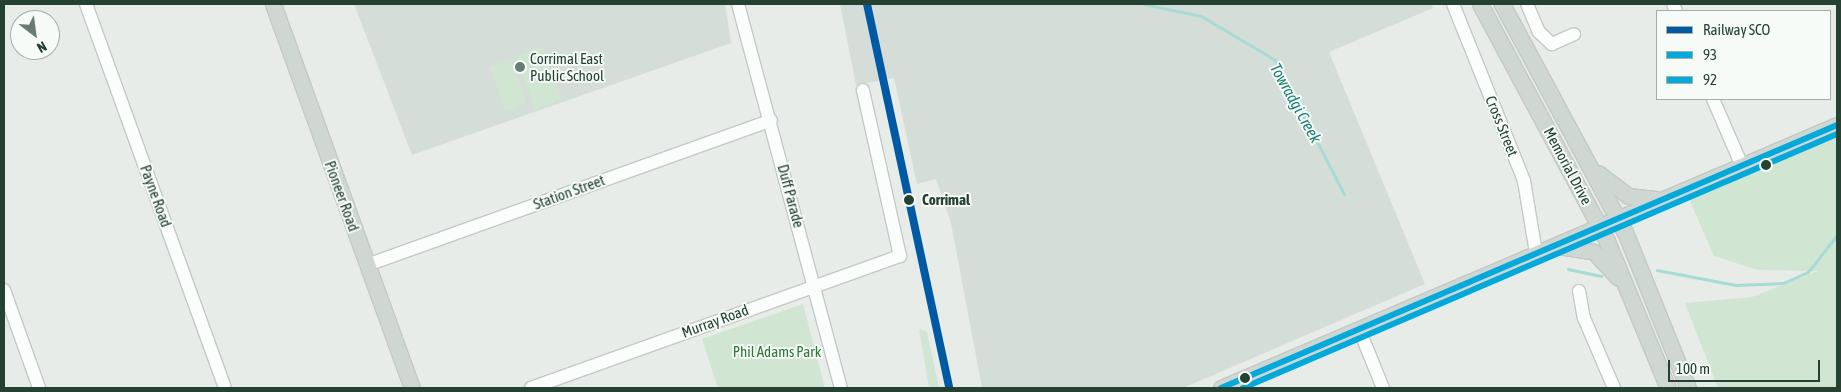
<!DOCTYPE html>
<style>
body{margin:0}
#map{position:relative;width:1841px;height:392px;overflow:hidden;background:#e7ece9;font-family:"Asap Condensed",sans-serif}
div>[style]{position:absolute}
.built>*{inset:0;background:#d5ddd8}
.green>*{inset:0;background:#d0e5d2;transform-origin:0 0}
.stream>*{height:3px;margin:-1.5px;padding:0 1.5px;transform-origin:1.5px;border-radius:1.5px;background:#a8dbd5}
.roads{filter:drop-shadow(1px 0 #c4c9c6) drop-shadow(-1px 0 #c4c9c6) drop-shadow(0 1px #c4c9c6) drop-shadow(0 -1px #c4c9c6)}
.minor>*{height:12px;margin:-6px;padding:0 6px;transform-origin:6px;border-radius:6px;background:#fbfcfc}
.major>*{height:15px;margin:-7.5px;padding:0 7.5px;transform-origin:7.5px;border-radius:7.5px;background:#cfd7d3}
.bus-1>*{height:6px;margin:-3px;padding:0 3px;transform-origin:3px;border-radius:3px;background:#04a9dc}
.bus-2>*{height:6px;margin:-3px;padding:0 3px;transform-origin:3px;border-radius:3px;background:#04a9dc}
.rail-1>*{height:8px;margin:-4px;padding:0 4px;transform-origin:4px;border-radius:4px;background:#005aa3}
.dots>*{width:14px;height:14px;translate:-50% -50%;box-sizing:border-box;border:2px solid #f6fbf7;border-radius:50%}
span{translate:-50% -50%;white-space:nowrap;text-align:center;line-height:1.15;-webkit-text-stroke:4px #f6fbf7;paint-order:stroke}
.poi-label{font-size:15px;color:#244132}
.left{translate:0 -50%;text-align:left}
.street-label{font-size:15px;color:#244132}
.stop-label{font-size:15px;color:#244132;font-weight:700}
.park-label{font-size:15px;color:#2d7938}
.water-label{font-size:16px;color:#1c7f77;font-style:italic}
.frame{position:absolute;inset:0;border:5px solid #244132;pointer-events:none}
.legend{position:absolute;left:1656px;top:10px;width:175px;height:90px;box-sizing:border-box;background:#f6fbf7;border:1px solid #a2b1a8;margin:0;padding:6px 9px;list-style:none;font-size:15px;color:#244132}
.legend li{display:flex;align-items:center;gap:10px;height:25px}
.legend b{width:25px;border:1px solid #a2b1a8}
.north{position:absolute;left:10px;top:10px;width:50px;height:50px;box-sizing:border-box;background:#f6fbf7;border:1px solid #a2b1a8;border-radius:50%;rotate:150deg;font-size:14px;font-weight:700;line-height:20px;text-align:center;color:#244132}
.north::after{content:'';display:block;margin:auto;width:18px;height:22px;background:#687d72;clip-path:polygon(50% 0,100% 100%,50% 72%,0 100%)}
.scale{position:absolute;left:1668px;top:360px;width:152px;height:22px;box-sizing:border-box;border:2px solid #244132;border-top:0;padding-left:6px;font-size:15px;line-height:18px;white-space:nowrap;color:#244132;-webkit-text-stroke:4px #f6fbf7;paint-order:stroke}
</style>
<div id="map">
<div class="built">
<i style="clip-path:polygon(354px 4px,725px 4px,731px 43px,412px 155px)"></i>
<i style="clip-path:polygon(840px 4px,1431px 4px,1433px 8px,1329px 52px,1425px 284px,1183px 388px,982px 388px,951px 223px,936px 179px,917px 184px,894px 78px,856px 85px)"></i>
</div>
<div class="green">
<i style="left:542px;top:46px;width:8px;height:29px;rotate:67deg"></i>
<i style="left:545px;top:55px;width:48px;height:28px;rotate:70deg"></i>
<i style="left:511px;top:59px;width:47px;height:23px;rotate:70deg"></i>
<i style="clip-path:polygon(1837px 135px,1837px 388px,1718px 388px,1685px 303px,1752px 297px,1818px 271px,1758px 270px,1714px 256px,1689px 199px)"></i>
<i style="clip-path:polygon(803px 304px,825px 388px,718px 388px,702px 339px)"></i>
<i style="clip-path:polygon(919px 329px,927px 332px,939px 388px,929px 388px)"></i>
</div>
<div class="stream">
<i style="left:1144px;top:4px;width:58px;rotate:11.9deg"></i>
<i style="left:1201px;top:16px;width:86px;rotate:30.7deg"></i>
<i style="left:1275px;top:60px;width:151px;rotate:62.8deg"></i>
<i style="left:1568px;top:269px;width:34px;rotate:12deg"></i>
<i style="left:1657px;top:270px;width:80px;rotate:10.8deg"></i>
<i style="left:1736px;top:285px;width:47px;rotate:-2.4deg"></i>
<i style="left:1783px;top:283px;width:27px;rotate:-24deg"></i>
<i style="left:1808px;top:272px;width:47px;rotate:-51.9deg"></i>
</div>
<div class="roads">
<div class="minor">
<i style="left:86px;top:4px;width:408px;rotate:70.1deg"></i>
<i style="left:738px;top:4px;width:398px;rotate:75deg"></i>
<i style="left:1453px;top:4px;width:191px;rotate:68.1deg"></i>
<i style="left:1524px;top:181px;width:73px;rotate:80.5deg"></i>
<i style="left:1527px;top:4px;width:30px;rotate:67deg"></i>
<i style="left:1539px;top:32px;width:18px;rotate:43deg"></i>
<i style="left:1552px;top:44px;width:24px;rotate:-24deg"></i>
<i style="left:1673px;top:4px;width:8px;rotate:67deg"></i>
<i style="left:1713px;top:99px;width:73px;rotate:66.6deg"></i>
<i style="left:367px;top:265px;width:429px;rotate:-19.7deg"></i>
<i style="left:4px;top:290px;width:104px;rotate:70.3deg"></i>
<i style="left:1579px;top:291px;width:27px;rotate:80deg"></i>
<i style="left:1584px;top:318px;width:76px;rotate:66.8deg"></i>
<i style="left:1359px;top:329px;width:64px;rotate:67.9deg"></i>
<i style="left:531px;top:388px;width:392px;rotate:-19.7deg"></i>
<i style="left:900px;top:256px;width:170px;rotate:-102.6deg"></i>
</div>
<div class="major">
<i style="left:273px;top:4px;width:408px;rotate:70.1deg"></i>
<i style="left:1480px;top:4px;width:269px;rotate:61.8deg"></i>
<i style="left:1607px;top:241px;width:159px;rotate:67.5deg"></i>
<i style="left:1502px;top:4px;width:259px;rotate:61.7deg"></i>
<i style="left:1625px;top:232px;width:168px;rotate:68deg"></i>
<i style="left:1598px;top:173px;width:38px;rotate:37deg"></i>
<i style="left:1628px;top:196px;width:28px;rotate:6deg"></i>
<i style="left:1558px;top:246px;width:36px;rotate:9deg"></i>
<i style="left:1594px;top:252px;width:35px;rotate:47deg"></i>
<i style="left:1221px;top:388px;width:670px;rotate:-23.12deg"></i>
</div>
</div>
<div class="bus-1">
<i style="left:1221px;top:388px;width:670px;rotate:-23.12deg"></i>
</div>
<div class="bus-2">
<i style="left:1243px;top:388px;width:646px;rotate:-23.15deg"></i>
</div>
<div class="rail-1">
<i style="left:867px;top:4px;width:393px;rotate:77.9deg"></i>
</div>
<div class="dots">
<i style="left:520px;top:67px;background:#687d72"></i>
<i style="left:1766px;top:165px;background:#244132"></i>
<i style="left:909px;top:200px;background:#244132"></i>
<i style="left:1245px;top:378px;background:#244132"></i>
</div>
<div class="poi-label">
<span class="left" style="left:530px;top:67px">Corrimal East<br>Public School</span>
</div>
<div class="street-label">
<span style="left:1502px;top:126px;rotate:68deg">Cross Street</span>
<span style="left:1568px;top:166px;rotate:62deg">Memorial Drive</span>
<span style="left:569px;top:192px;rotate:-20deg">Station Street</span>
<span style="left:156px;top:196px;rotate:70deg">Payne Road</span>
<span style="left:342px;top:196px;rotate:70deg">Pioneer Road</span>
<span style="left:791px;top:196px;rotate:75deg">Duff Parade</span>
<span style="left:715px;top:321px;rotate:-20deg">Murray Road</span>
</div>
<div class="stop-label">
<span class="left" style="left:922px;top:200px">Corrimal</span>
</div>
<div class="park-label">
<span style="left:777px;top:352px">Phil Adams Park</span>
</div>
<div class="water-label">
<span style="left:1296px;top:103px;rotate:61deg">Towradgi Creek</span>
</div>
<div class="frame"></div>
<ul class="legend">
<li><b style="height:6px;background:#005aa3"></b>Railway SCO</li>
<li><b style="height:6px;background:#04a9dc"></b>93</li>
<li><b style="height:6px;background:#04a9dc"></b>92</li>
</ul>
<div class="north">N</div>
<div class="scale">100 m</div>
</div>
